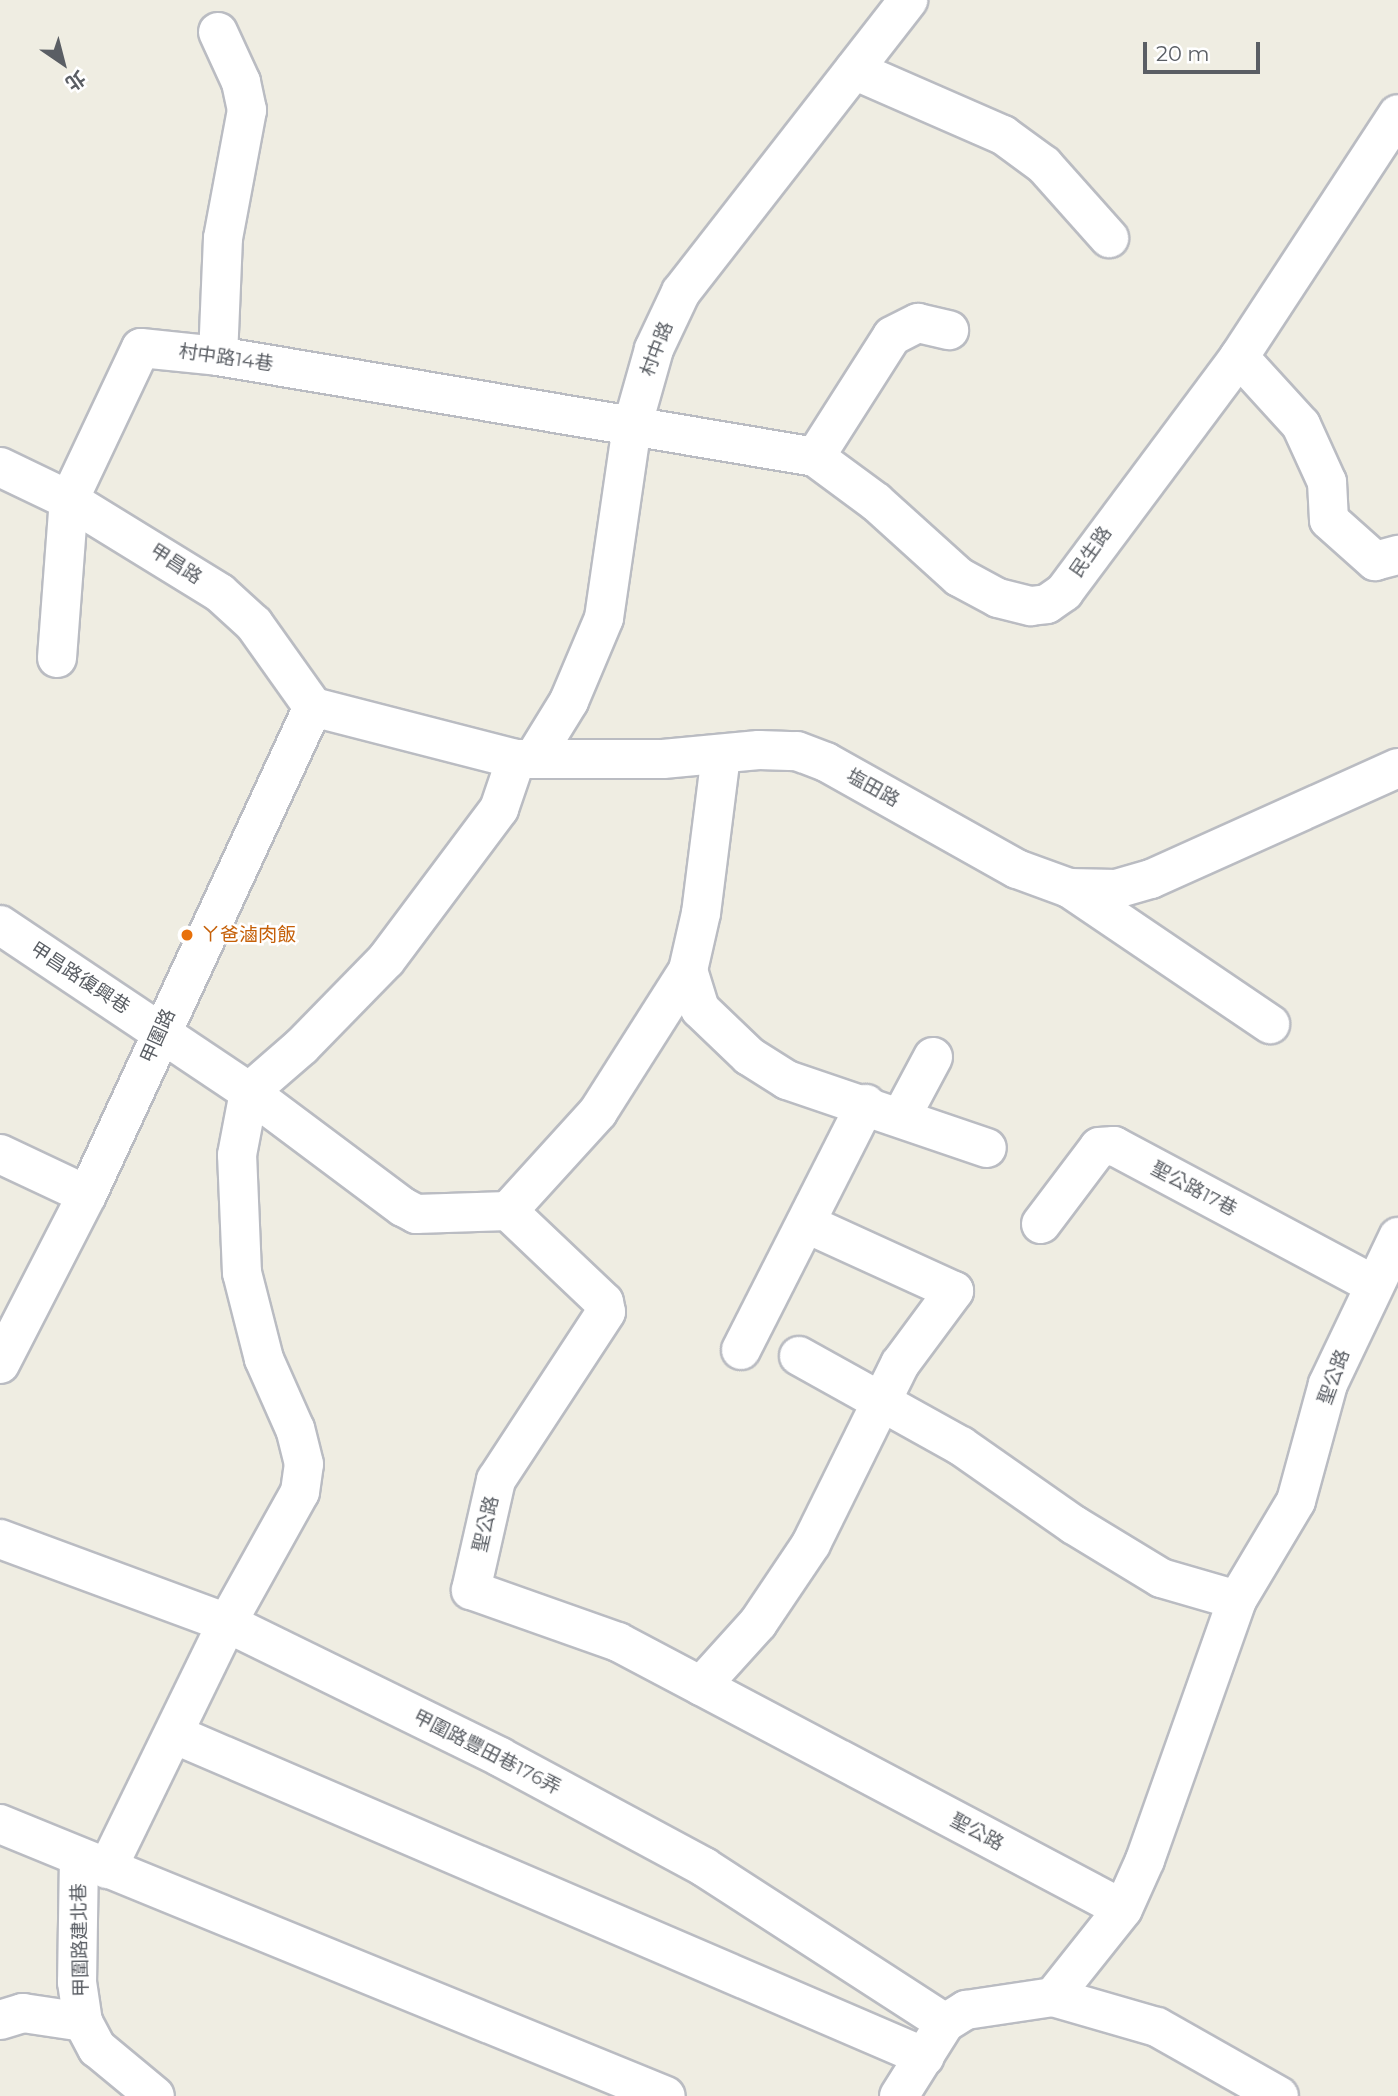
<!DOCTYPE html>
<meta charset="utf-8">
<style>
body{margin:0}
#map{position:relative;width:1398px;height:2096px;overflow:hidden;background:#efede2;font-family:Montserrat,"Noto Sans TC",sans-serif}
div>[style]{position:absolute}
.roads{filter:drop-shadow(2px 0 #babcc2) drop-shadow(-2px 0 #babcc2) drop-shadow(0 2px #babcc2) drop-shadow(0 -2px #babcc2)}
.minor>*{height:38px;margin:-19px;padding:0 19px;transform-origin:19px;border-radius:19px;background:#fff}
.dots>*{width:19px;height:19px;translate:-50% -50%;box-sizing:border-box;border:4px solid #fff;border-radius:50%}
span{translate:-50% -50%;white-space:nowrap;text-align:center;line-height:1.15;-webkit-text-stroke:5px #fff;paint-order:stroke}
.street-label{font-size:19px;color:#5a5e64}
.food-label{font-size:19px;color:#c56008}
.left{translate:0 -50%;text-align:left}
.north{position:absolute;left:28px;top:28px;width:70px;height:70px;-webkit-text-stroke:5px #fff;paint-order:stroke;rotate:145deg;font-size:19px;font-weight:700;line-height:28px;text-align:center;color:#5a5e64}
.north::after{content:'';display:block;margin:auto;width:24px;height:32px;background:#5a5e64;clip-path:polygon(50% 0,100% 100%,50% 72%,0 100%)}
.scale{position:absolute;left:1143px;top:42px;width:117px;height:32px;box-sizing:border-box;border:4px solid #5a5e64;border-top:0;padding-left:9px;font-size:21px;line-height:24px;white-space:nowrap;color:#5a5e64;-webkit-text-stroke:5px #fff;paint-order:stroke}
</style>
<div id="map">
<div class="roads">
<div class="minor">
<i style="left:218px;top:32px;width:55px;rotate:65.3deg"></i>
<i style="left:241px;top:82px;width:29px;rotate:78deg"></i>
<i style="left:247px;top:110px;width:130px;rotate:100.6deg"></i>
<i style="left:223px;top:238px;width:118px;rotate:92.4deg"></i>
<i style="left:854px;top:70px;width:163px;rotate:23.6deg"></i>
<i style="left:1003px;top:135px;width:51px;rotate:36.2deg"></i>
<i style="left:1044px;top:165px;width:98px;rotate:48.3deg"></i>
<i style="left:1239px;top:357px;width:92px;rotate:47.6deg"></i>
<i style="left:1301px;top:425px;width:63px;rotate:65.5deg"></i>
<i style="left:1327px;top:482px;width:38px;rotate:87deg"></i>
<i style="left:1329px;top:520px;width:62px;rotate:41.7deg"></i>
<i style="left:1375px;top:561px;width:24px;rotate:-15deg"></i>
<i style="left:815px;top:457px;width:143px;rotate:-57.5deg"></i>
<i style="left:892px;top:336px;width:29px;rotate:-27deg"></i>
<i style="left:918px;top:323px;width:32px;rotate:13deg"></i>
<i style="left:0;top:467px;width:76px;rotate:25.6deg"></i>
<i style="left:69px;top:500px;width:177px;rotate:31.6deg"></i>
<i style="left:220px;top:593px;width:46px;rotate:42.4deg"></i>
<i style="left:254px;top:624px;width:102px;rotate:54.6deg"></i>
<i style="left:57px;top:658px;width:158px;rotate:-85.7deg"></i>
<i style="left:69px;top:500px;width:168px;rotate:-64.7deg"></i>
<i style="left:141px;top:348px;width:77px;rotate:5.9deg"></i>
<i style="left:218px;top:356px;width:605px;rotate:9.6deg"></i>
<i style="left:815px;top:457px;width:76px;rotate:36.4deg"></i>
<i style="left:876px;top:502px;width:112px;rotate:42.1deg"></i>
<i style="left:959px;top:577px;width:44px;rotate:28.3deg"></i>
<i style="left:998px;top:598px;width:34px;rotate:14deg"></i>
<i style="left:1031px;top:606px;width:16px;rotate:-7deg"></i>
<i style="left:1047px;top:604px;width:21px;rotate:-35deg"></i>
<i style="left:1064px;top:592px;width:293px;rotate:-53.3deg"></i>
<i style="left:1239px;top:357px;width:290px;rotate:-56.8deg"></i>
<i style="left:313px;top:707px;width:210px;rotate:14.4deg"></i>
<i style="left:516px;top:759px;width:147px"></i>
<i style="left:663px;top:759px;width:96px;rotate:-5.4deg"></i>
<i style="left:759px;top:750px;width:38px;rotate:2deg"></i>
<i style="left:797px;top:751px;width:31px;rotate:21deg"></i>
<i style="left:826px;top:762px;width:219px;rotate:29.3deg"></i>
<i style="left:1017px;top:869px;width:55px;rotate:20.1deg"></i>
<i style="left:1069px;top:888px;width:47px;rotate:1.2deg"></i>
<i style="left:1116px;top:889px;width:36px;rotate:-16deg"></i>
<i style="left:1151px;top:879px;width:271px;rotate:-24.2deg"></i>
<i style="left:721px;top:755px;width:159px;rotate:97.2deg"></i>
<i style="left:701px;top:913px;width:58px;rotate:102.8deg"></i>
<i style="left:688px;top:970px;width:41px;rotate:72.9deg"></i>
<i style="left:700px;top:1009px;width:68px;rotate:43.8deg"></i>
<i style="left:749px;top:1056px;width:45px;rotate:32.3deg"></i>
<i style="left:787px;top:1080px;width:211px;rotate:18.8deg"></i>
<i style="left:534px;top:758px;width:67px;rotate:-58.4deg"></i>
<i style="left:569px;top:701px;width:90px;rotate:-67.1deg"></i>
<i style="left:604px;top:618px;width:193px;rotate:-81.7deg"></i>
<i style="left:632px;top:427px;width:81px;rotate:-74.2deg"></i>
<i style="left:654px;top:349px;width:63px;rotate:-64.7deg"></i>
<i style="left:681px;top:292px;width:370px;rotate:-52.1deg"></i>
<i style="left:1069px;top:888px;width:243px;rotate:34.1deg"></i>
<i style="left:0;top:925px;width:300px;rotate:33.8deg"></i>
<i style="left:249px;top:1092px;width:192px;rotate:36.8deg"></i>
<i style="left:403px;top:1207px;width:15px;rotate:28deg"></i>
<i style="left:416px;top:1214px;width:92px;rotate:-1.9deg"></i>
<i style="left:508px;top:1211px;width:132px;rotate:43.5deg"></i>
<i style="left:604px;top:1302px;width:10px;rotate:79deg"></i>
<i style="left:606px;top:1312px;width:201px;rotate:123.2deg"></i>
<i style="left:496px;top:1480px;width:113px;rotate:102.8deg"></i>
<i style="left:471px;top:1590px;width:156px;rotate:19.5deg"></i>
<i style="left:618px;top:1642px;width:571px;rotate:27.87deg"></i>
<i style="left:901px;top:1117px;width:68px;rotate:-61.9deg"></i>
<i style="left:0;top:1154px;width:96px;rotate:25.2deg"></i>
<i style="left:508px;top:1211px;width:134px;rotate:-47.7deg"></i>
<i style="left:598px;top:1112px;width:168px;rotate:-57.6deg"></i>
<i style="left:1041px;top:1224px;width:96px;rotate:-53deg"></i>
<i style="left:1099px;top:1147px;width:15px;rotate:-4deg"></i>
<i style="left:1114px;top:1146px;width:293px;rotate:28.1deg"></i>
<i style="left:741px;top:1350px;width:276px;rotate:-63.1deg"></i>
<i style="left:799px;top:1356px;width:185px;rotate:29.1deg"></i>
<i style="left:961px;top:1446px;width:138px;rotate:35deg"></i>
<i style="left:1074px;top:1525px;width:102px;rotate:31.3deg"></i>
<i style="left:1161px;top:1578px;width:79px;rotate:16.1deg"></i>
<i style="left:0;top:1364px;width:190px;rotate:-62.8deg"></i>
<i style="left:87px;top:1195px;width:538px;rotate:-65.15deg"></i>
<i style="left:0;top:1539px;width:242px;rotate:20.3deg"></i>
<i style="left:227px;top:1623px;width:304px;rotate:26.1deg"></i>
<i style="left:500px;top:1757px;width:232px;rotate:28.3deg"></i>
<i style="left:704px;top:1867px;width:287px;rotate:32.9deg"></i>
<i style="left:701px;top:1686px;width:85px;rotate:-47.9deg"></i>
<i style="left:758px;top:1623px;width:95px;rotate:-56.1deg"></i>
<i style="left:811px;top:1544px;width:201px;rotate:-63.7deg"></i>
<i style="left:900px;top:1364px;width:91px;rotate:-53.5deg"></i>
<i style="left:954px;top:1291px;width:159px;rotate:-155.5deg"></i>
<i style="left:176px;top:1735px;width:815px;rotate:23.26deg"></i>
<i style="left:0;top:1824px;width:719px;rotate:22.22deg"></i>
<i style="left:79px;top:1857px;width:125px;rotate:90.9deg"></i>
<i style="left:77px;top:1982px;width:40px;rotate:81.5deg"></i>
<i style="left:83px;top:2022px;width:30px;rotate:62deg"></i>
<i style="left:97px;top:2048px;width:75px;rotate:39.6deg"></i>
<i style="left:107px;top:1869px;width:274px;rotate:-64deg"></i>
<i style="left:227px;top:1623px;width:150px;rotate:-60.9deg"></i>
<i style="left:300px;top:1492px;width:28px;rotate:-82deg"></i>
<i style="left:304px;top:1464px;width:36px;rotate:-104deg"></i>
<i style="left:295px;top:1429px;width:77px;rotate:-113.9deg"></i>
<i style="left:264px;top:1359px;width:89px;rotate:-104.3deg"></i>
<i style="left:242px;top:1273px;width:118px;rotate:-92.4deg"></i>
<i style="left:237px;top:1155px;width:64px;rotate:-79.2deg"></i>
<i style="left:249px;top:1092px;width:70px;rotate:-41deg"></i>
<i style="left:302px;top:1046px;width:120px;rotate:-45.7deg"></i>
<i style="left:386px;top:960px;width:189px;rotate:-53.2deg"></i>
<i style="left:499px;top:809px;width:53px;rotate:-71.2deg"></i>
<i style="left:1053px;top:1997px;width:112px;rotate:-51.5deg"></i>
<i style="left:1123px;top:1909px;width:54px;rotate:-65.8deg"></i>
<i style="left:1145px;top:1860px;width:276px;rotate:-70.5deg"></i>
<i style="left:1237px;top:1600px;width:115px;rotate:-59.2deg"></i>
<i style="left:1296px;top:1501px;width:121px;rotate:-74.7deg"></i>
<i style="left:1328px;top:1384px;width:163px;rotate:-64.5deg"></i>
<i style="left:0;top:2020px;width:24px;rotate:-17deg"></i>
<i style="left:23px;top:2013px;width:61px;rotate:8.5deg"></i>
<i style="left:899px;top:2096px;width:86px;rotate:-57.8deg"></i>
<i style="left:945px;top:2023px;width:25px;rotate:-32deg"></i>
<i style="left:966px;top:2010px;width:88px;rotate:-8.5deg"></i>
<i style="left:1053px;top:1997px;width:108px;rotate:16.1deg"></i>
<i style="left:1157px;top:2027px;width:140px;rotate:29.5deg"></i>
</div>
</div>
<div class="dots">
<i style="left:187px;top:935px;background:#e8710a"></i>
</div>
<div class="street-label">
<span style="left:657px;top:349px;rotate:-69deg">村中路</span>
<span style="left:226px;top:358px;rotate:8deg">村中路14巷</span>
<span style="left:1091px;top:552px;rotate:-55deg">民生路</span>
<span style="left:176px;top:564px;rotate:33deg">甲昌路</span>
<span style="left:873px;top:788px;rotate:29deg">塩田路</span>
<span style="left:80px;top:978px;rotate:33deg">甲昌路復興巷</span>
<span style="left:158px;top:1036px;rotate:-66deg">甲圍路</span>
<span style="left:1194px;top:1189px;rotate:28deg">聖公路17巷</span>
<span style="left:1334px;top:1377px;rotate:-70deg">聖公路</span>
<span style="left:486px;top:1524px;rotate:-77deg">聖公路</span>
<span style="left:487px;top:1752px;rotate:27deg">甲圍路豐田巷176弄</span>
<span style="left:977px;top:1832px;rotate:28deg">聖公路</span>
<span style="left:80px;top:1940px;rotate:-91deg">甲圍路建北巷</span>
</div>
<div class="food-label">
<span class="left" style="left:201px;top:935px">ㄚ爸滷肉飯</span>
</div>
<div class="north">北</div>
<div class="scale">20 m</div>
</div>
